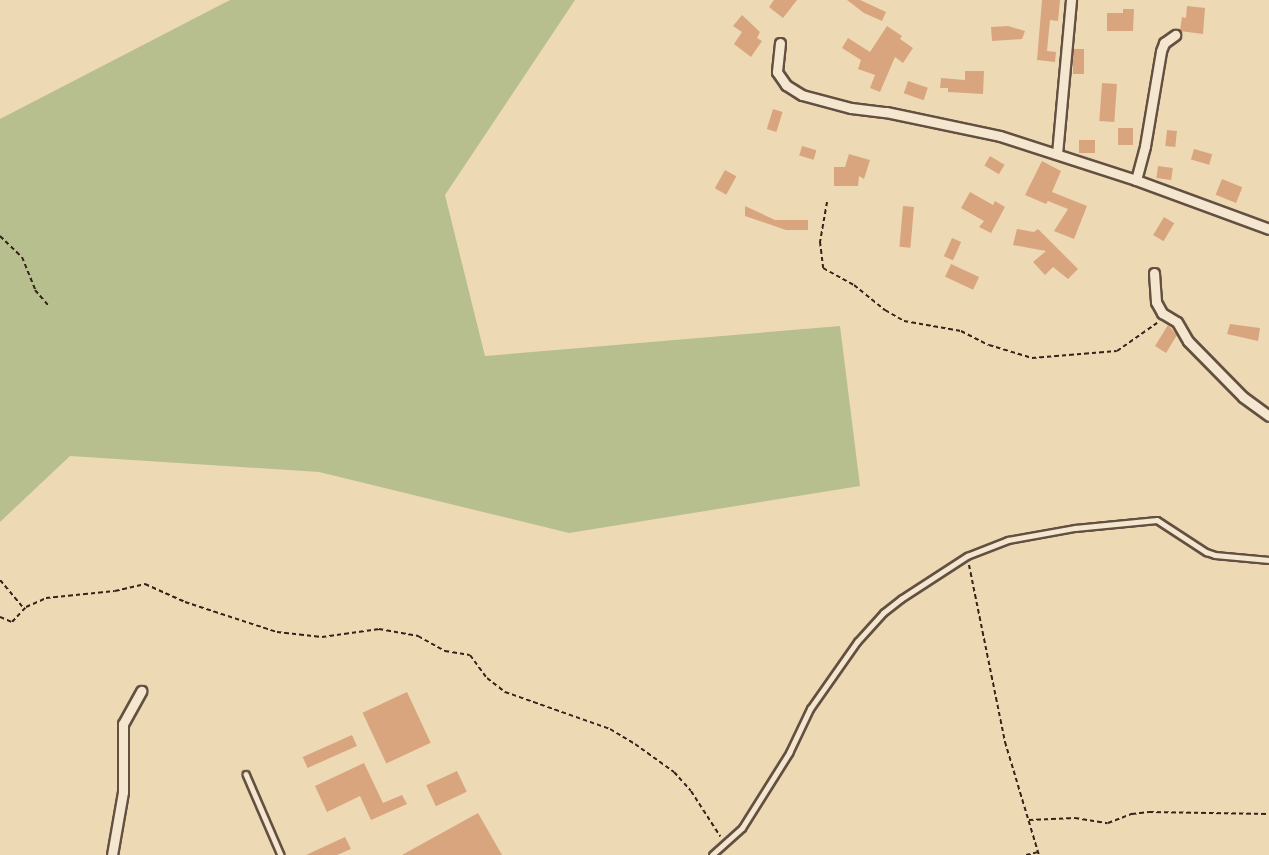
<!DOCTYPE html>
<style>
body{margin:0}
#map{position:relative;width:1269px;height:855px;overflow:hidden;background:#eed9b5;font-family:"Libre Bodoni",serif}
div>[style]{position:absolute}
.green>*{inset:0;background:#b8bf8e}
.building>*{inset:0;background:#d8a57f;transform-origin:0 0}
.path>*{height:2px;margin-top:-1px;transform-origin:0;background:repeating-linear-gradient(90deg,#352219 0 4.5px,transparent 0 7.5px)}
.roads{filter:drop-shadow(2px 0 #635040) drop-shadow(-2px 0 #635040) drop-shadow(0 2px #635040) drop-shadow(0 -2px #635040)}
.lane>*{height:4.5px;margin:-2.25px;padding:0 2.25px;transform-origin:2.25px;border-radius:2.25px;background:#f4e6cf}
.street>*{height:9px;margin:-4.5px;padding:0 4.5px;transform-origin:4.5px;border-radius:4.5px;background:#f4e6cf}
span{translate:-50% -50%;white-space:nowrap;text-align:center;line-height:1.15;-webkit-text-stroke:6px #f4e6cf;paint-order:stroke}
</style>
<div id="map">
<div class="green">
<i style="clip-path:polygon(230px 0,575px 0,445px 195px,485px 356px,840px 326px,860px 486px,569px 533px,319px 472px,70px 456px,0 522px,0 119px)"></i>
</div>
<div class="building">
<i style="clip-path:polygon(774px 0,797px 0,783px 18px,769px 7px)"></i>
<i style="clip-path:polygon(847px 0,860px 0,886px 12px,882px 21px,864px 13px)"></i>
<i style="clip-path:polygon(1042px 0,1060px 0,1058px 21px,1050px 20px,1047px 51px,1056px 52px,1055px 62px,1037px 60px)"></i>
<i style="clip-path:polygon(1187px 6px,1205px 8px,1203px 34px,1180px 31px,1182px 17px,1186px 18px)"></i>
<i style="clip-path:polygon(1123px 9px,1134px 9px,1133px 31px,1107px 31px,1107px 13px,1123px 13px)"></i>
<i style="clip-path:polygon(742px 15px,760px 32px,757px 38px,762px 41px,751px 57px,734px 44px,742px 32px,733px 26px)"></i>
<i style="clip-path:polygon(887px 26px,902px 36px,900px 39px,913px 48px,903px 63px,895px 57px,880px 92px,870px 88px,875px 75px,858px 69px,861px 60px,842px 48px,848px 38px,870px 52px)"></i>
<i style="clip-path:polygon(1008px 26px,1025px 31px,1022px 39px,992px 41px,991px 27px)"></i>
<i style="left:1073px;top:49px;width:11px;height:25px"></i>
<i style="clip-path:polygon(965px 71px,984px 71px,983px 94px,948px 92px,948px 88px,940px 88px,941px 78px,965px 80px)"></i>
<i style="left:908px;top:81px;width:21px;height:13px;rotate:19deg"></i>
<i style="left:1102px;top:83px;width:15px;height:38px;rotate:4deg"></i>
<i style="left:773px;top:109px;width:10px;height:21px;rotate:17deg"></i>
<i style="left:1118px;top:128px;width:15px;height:17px"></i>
<i style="left:1167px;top:130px;width:10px;height:16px;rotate:6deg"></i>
<i style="left:1079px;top:140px;width:16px;height:13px"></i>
<i style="left:802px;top:146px;width:15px;height:10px;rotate:16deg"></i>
<i style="left:1194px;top:149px;width:19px;height:11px;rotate:16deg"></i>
<i style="clip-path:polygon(849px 154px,870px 160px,864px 179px,859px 176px,858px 186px,834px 186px,834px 167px,845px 167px)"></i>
<i style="left:990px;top:156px;width:17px;height:11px;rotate:31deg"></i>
<i style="clip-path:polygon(1042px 161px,1061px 171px,1052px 192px,1087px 206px,1074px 239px,1054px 231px,1068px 209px,1048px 201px,1046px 204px,1025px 195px)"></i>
<i style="left:1158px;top:166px;width:15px;height:12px;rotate:8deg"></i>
<i style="left:725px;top:170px;width:13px;height:21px;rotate:29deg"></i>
<i style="left:1222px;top:179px;width:22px;height:17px;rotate:22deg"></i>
<i style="clip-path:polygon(970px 192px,993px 205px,995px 201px,1005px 207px,991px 233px,979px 227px,984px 221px,961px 208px)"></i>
<i style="clip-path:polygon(745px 206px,775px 220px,808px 220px,808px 230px,786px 230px,745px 216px)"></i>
<i style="left:903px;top:206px;width:11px;height:41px;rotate:5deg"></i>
<i style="left:1164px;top:217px;width:12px;height:21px;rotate:31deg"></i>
<i style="clip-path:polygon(1017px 229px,1034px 232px,1038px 229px,1078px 269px,1068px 279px,1053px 267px,1045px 275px,1033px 262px,1046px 251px,1013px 245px)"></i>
<i style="left:952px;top:238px;width:10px;height:20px;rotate:24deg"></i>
<i style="left:951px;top:264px;width:31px;height:14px;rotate:25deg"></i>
<i style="clip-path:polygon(1230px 324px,1260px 328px,1258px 341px,1227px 334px)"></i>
<i style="clip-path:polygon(1168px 325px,1177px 335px,1166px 353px,1155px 346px)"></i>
<i style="left:407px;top:692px;width:56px;height:49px;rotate:65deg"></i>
<i style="left:352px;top:735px;width:12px;height:54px;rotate:66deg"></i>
<i style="clip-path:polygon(364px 763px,383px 803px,402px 795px,407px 804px,371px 820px,360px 796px,327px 812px,315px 786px)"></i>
<i style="left:457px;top:771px;width:23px;height:34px;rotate:65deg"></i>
<i style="clip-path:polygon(478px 813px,502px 855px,402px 855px)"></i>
<i style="clip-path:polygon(345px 837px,351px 849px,337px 855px,306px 855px)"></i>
</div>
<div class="path">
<i style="left:827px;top:202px;width:41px;rotate:99.9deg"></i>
<i style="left:820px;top:242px;width:26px;rotate:83deg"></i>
<i style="left:823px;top:268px;width:35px;rotate:29deg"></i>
<i style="left:854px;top:285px;width:40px;rotate:39deg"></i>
<i style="left:885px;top:310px;width:22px;rotate:30deg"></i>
<i style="left:904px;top:321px;width:58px;rotate:10deg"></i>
<i style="left:961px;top:331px;width:31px;rotate:27deg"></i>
<i style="left:989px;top:345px;width:45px;rotate:16.8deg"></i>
<i style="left:1032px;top:358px;width:85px;rotate:-4.7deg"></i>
<i style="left:1117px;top:351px;width:49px;rotate:-35deg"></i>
<i style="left:0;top:236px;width:30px;rotate:44deg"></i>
<i style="left:22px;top:257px;width:35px;rotate:68deg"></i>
<i style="left:35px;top:290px;width:20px;rotate:49deg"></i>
<i style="left:969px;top:565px;width:181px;rotate:78.5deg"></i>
<i style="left:1005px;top:742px;width:118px;rotate:73.3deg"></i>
<i style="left:0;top:580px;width:38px;rotate:50deg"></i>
<i style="left:0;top:617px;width:13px;rotate:23deg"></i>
<i style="left:12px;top:622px;width:21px;rotate:-47deg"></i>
<i style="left:26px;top:607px;width:22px;rotate:-24deg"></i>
<i style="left:46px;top:598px;width:69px;rotate:-5.8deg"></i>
<i style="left:115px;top:591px;width:31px;rotate:-13deg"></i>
<i style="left:145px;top:584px;width:44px;rotate:24.2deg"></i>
<i style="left:185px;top:602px;width:97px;rotate:18.1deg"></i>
<i style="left:277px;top:632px;width:45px;rotate:6.3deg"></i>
<i style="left:322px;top:637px;width:58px;rotate:-8deg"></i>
<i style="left:379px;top:629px;width:40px;rotate:10deg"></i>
<i style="left:418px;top:636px;width:31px;rotate:29deg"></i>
<i style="left:445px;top:651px;width:25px;rotate:9deg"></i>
<i style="left:470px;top:655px;width:29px;rotate:54deg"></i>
<i style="left:487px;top:678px;width:23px;rotate:38deg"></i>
<i style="left:505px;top:692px;width:111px;rotate:19.4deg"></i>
<i style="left:610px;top:729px;width:29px;rotate:31deg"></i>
<i style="left:635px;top:744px;width:48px;rotate:35.7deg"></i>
<i style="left:674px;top:772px;width:25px;rotate:48deg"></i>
<i style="left:691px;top:791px;width:54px;rotate:57.2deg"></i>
<i style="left:1029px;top:820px;width:46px;rotate:-2.5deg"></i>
<i style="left:1075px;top:818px;width:33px;rotate:9deg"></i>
<i style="left:1108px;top:823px;width:26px;rotate:-21deg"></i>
<i style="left:1132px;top:814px;width:17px;rotate:-7deg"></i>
<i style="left:1149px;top:812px;width:120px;rotate:1deg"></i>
<i style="left:1026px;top:855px;width:12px;rotate:-14deg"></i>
</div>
<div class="roads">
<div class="lane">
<i style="left:246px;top:774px;width:88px;rotate:66.6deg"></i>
<i style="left:712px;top:855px;width:40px;rotate:-42deg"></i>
<i style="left:742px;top:828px;width:89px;rotate:-57.9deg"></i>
<i style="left:789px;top:753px;width:49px;rotate:-64.5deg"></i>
<i style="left:810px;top:709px;width:82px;rotate:-55deg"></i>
<i style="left:857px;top:642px;width:39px;rotate:-48deg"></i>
<i style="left:883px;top:613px;width:23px;rotate:-38deg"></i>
<i style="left:901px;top:599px;width:79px;rotate:-33.1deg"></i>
<i style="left:967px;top:556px;width:44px;rotate:-21.3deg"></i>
<i style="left:1008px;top:540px;width:68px;rotate:-10.2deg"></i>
<i style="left:1075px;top:528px;width:82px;rotate:-5.6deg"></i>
<i style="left:1157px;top:520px;width:59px;rotate:33.1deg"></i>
<i style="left:1206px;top:552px;width:9px;rotate:18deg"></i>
<i style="left:1215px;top:555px;width:54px;rotate:5.3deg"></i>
</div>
<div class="street">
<i style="left:780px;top:43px;width:29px;rotate:96deg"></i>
<i style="left:777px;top:72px;width:16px;rotate:55deg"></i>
<i style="left:786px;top:85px;width:19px;rotate:32deg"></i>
<i style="left:802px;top:95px;width:51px;rotate:14.9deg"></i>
<i style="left:851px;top:108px;width:35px;rotate:7deg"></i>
<i style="left:886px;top:112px;width:116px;rotate:11.9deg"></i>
<i style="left:1000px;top:136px;width:143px;rotate:17.9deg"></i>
<i style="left:1136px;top:180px;width:142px;rotate:20.2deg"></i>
<i style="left:1057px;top:154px;width:155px;rotate:-84.8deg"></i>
<i style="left:1136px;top:180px;width:35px;rotate:-75deg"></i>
<i style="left:1145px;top:146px;width:96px;rotate:-80.4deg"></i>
<i style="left:1161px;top:51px;width:9px;rotate:-69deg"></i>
<i style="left:1164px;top:43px;width:14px;rotate:-36deg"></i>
<i style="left:1154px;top:273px;width:29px;rotate:86deg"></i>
<i style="left:1156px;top:302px;width:13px;rotate:61deg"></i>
<i style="left:1162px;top:313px;width:17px;rotate:31deg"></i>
<i style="left:1177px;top:322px;width:22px;rotate:60deg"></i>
<i style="left:1188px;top:341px;width:78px;rotate:45.5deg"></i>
<i style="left:1243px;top:397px;width:32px;rotate:36deg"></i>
<i style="left:112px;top:855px;width:64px;rotate:-80.1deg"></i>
<i style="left:123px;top:792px;width:68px;rotate:-90deg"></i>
<i style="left:123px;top:724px;width:38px;rotate:-61deg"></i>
</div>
</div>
</div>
